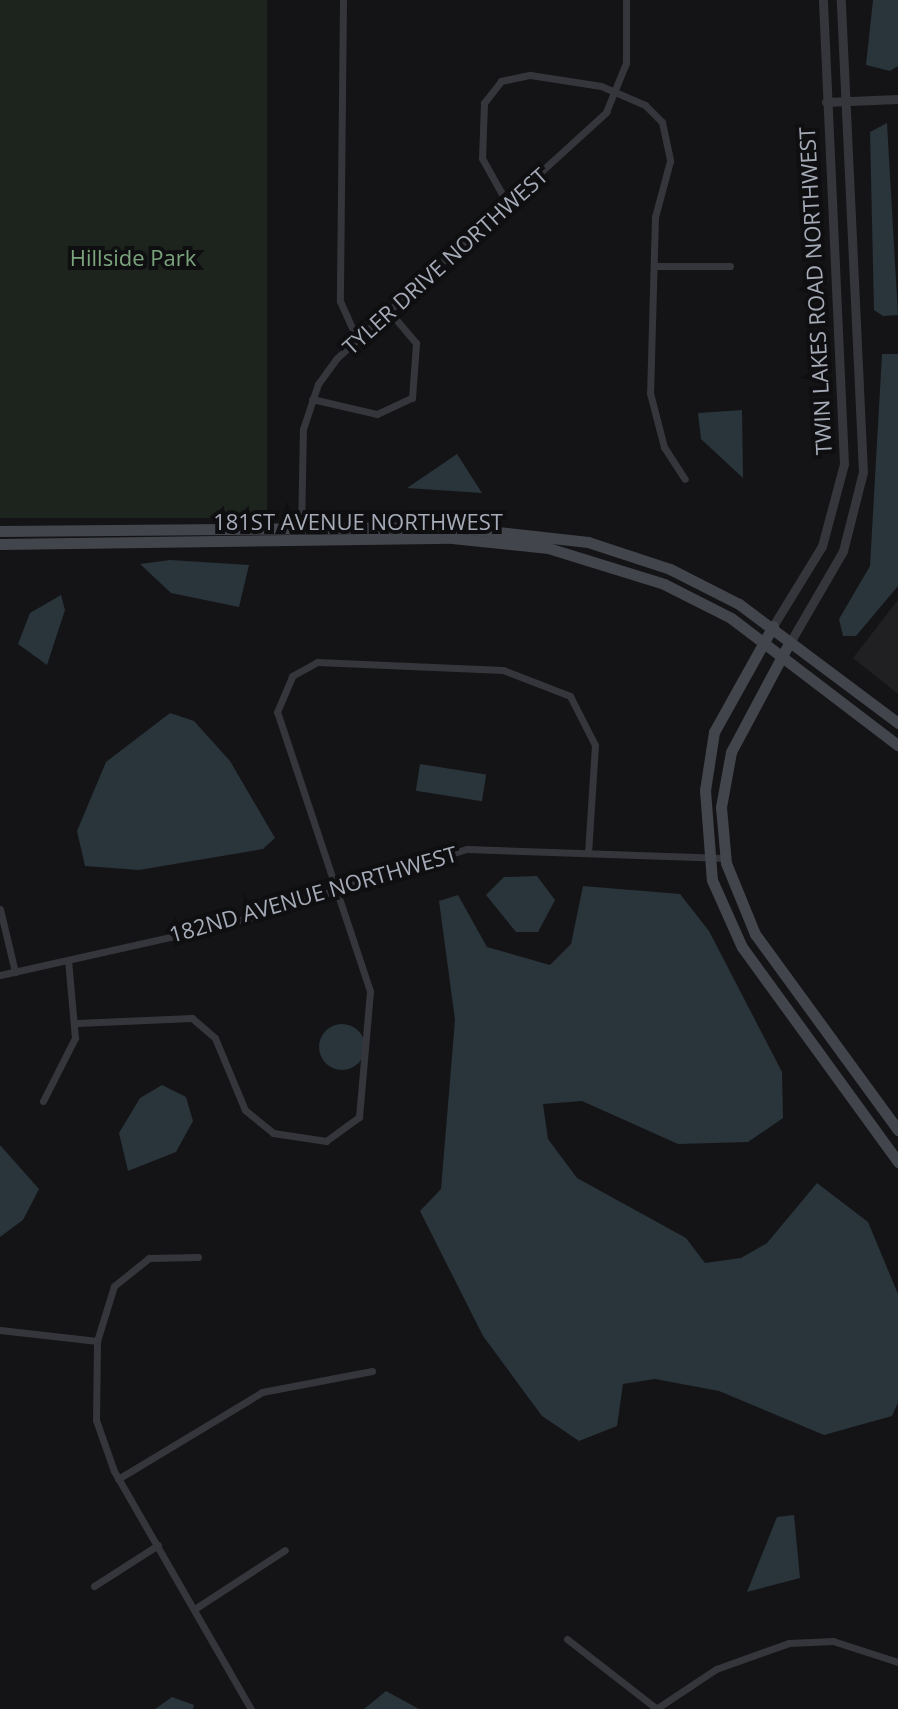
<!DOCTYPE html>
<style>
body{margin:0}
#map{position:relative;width:898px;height:1709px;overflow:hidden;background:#141416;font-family:"Open Sans",sans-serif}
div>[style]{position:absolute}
.built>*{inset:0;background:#202023}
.green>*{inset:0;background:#1c241d;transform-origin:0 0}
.water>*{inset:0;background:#29343b;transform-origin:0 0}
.round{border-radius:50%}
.minor>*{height:7px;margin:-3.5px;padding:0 3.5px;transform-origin:3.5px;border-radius:3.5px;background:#35363b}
.tertiary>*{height:9px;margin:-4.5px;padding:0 4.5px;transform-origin:4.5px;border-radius:4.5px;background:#35363b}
.secondary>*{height:11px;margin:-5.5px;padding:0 5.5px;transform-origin:5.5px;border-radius:5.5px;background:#43454c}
span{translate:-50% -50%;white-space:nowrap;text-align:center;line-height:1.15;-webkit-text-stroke:8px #0f0f11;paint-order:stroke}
.park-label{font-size:22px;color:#7aa47c}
.street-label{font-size:22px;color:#a5abb7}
</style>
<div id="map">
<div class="built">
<i style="clip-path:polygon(898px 600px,898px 694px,853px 658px)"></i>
</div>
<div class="green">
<i style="left:0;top:0;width:267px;height:518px"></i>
</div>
<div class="water">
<i style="clip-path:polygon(873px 0,898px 0,898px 66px,890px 71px,866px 65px)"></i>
<i style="clip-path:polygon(887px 123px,898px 315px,883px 316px,874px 310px,870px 132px)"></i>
<i style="clip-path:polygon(882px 354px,898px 354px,898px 586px,856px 636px,843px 636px,839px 619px,870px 566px)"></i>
<i style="clip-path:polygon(742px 410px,743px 478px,701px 439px,698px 413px)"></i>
<i style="clip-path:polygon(457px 454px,482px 493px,407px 488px)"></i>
<i style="clip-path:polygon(170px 560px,249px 565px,239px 607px,171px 593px,140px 564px)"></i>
<i style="clip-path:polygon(61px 595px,65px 610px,47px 665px,18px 644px,30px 613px)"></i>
<i style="clip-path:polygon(170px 713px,194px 721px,230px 761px,275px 838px,263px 849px,139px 870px,85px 866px,77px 831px,106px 762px)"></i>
<i style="left:420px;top:764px;width:67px;height:27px;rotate:9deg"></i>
<i style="clip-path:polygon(537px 876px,555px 900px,538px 932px,516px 932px,486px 895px,504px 877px)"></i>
<i style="clip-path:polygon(583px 886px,680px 894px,709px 931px,782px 1072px,783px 1118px,748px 1142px,678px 1144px,582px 1101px,543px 1104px,548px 1139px,577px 1178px,686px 1238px,705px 1263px,741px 1258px,767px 1243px,817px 1183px,868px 1222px,898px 1294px,898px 1403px,892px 1416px,824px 1435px,719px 1391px,655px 1379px,623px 1384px,617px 1426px,579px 1441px,542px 1416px,483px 1336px,420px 1211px,441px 1189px,455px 1020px,439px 901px,458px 895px,487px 947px,550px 965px,571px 944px)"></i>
<i class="round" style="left:319px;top:1024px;width:46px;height:46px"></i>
<i style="clip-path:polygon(162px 1085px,186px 1097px,193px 1121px,176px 1152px,128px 1171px,119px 1133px,140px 1098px)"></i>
<i style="clip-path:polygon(0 1145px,39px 1189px,23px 1220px,0 1237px)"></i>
<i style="clip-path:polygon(794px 1515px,800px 1578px,747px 1592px,777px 1517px)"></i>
<i style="clip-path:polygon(386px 1691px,419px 1709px,364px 1709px)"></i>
<i style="clip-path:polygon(172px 1697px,194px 1705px,193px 1709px,155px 1709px)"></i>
</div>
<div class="minor">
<i style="left:343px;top:0;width:301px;rotate:90.6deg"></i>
<i style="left:340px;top:301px;width:42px;rotate:65.9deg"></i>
<i style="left:507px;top:203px;width:51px;rotate:-119.1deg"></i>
<i style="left:482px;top:158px;width:55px;rotate:-87.9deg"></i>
<i style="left:484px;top:103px;width:28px;rotate:-52deg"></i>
<i style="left:501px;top:81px;width:30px;rotate:-12deg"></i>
<i style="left:530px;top:75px;width:72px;rotate:8.8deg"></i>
<i style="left:601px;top:86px;width:48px;rotate:23.4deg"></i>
<i style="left:645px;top:105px;width:24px;rotate:45deg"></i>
<i style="left:662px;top:122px;width:40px;rotate:78deg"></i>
<i style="left:670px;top:161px;width:58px;rotate:105deg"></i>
<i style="left:655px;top:217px;width:176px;rotate:91.6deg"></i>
<i style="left:650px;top:393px;width:56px;rotate:75.5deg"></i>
<i style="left:664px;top:447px;width:38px;rotate:57deg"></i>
<i style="left:654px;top:266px;width:76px"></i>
<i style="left:312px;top:399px;width:67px;rotate:13deg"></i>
<i style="left:377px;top:414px;width:38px;rotate:-25deg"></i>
<i style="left:412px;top:398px;width:55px;rotate:-85.8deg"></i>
<i style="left:416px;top:343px;width:42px;rotate:-130.2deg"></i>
<i style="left:301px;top:530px;width:101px;rotate:-88.9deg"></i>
<i style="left:303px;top:429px;width:47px;rotate:-71.6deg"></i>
<i style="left:318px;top:384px;width:32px;rotate:-54deg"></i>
<i style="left:337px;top:358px;width:365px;rotate:-42.4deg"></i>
<i style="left:606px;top:112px;width:53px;rotate:-67.8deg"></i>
<i style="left:626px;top:63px;width:63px;rotate:-90deg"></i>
<i style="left:0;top:909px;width:65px;rotate:76.6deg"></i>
<i style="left:0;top:975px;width:230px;rotate:-12.6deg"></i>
<i style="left:224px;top:925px;width:255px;rotate:-17.4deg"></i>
<i style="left:467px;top:849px;width:258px;rotate:2deg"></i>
<i style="left:77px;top:1023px;width:115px;rotate:-2.5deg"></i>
<i style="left:192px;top:1018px;width:30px;rotate:41deg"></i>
<i style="left:215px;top:1038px;width:78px;rotate:67.4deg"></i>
<i style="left:245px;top:1110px;width:36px;rotate:39deg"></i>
<i style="left:273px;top:1133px;width:54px;rotate:8.6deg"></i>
<i style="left:326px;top:1141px;width:41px;rotate:-36deg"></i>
<i style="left:359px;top:1117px;width:126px;rotate:-85deg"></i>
<i style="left:370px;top:991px;width:294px;rotate:-108.4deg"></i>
<i style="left:277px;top:712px;width:39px;rotate:-67deg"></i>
<i style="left:292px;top:676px;width:29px;rotate:-29deg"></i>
<i style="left:317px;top:662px;width:186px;rotate:2.5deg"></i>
<i style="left:503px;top:670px;width:72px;rotate:21.2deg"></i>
<i style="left:570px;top:696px;width:55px;rotate:63deg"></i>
<i style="left:595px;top:745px;width:108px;rotate:93.7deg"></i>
<i style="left:43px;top:1101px;width:71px;rotate:-63.1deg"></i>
<i style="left:75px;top:1038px;width:78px;rotate:-95.1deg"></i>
<i style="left:198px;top:1257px;width:49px;rotate:178.8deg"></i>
<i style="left:149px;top:1258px;width:45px;rotate:141.3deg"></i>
<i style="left:114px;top:1286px;width:58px;rotate:107.2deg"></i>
<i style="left:97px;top:1341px;width:79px;rotate:90.7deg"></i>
<i style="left:96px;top:1420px;width:54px;rotate:70.6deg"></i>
<i style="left:114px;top:1471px;width:275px;rotate:60.1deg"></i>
<i style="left:0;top:1330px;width:98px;rotate:6.5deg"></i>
<i style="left:118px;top:1479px;width:168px;rotate:-31.1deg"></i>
<i style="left:262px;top:1392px;width:112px;rotate:-10.8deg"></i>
<i style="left:94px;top:1586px;width:76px;rotate:-32.6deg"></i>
<i style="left:196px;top:1608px;width:106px;rotate:-33.1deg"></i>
<i style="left:567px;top:1639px;width:114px;rotate:37.9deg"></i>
<i style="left:656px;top:1709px;width:72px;rotate:-33.7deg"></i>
<i style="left:716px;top:1669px;width:77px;rotate:-19.6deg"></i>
<i style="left:789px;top:1643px;width:44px;rotate:-2.6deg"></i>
<i style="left:833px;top:1641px;width:68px;rotate:17.9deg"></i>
</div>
<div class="tertiary">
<i style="left:826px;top:102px;width:72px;rotate:-2.4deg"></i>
<i style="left:773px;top:626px;width:94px;rotate:-58.5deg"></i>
<i style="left:822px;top:546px;width:85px;rotate:-75deg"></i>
<i style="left:844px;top:464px;width:464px;rotate:-92.6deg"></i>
<i style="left:792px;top:639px;width:102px;rotate:-59.9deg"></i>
<i style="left:843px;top:551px;width:81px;rotate:-75.8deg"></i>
<i style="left:863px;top:472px;width:473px;rotate:-92.7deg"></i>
</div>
<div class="secondary">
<i style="left:0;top:531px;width:452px;rotate:-0.5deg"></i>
<i style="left:452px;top:527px;width:137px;rotate:6.3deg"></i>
<i style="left:588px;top:542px;width:86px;rotate:18.2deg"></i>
<i style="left:670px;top:569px;width:77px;rotate:26.9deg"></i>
<i style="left:739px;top:604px;width:199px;rotate:36.8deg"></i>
<i style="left:0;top:544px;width:452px;rotate:-0.8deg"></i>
<i style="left:452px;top:538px;width:97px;rotate:5.9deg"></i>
<i style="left:548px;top:548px;width:121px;rotate:17.2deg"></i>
<i style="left:664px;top:584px;width:75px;rotate:26.9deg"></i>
<i style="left:731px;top:618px;width:210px;rotate:37.3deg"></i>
<i style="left:773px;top:626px;width:121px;rotate:119.1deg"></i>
<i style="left:714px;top:732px;width:59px;rotate:98.8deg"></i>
<i style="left:705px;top:790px;width:90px;rotate:85.6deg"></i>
<i style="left:712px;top:880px;width:73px;rotate:65.9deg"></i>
<i style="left:742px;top:947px;width:266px;rotate:54deg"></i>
<i style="left:787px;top:647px;width:119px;rotate:118.1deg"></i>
<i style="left:731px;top:752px;width:56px;rotate:100.3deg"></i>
<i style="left:721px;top:807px;width:56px;rotate:84.9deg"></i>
<i style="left:726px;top:863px;width:77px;rotate:67.8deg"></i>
<i style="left:755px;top:934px;width:243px;rotate:53.9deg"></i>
</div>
<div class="park-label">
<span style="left:133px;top:258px">Hillside Park</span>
</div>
<div class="street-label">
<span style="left:445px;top:261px;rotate:-42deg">TYLER DRIVE NORTHWEST</span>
<span style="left:815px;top:291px;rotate:-93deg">TWIN LAKES ROAD NORTHWEST</span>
<span style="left:358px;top:522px">181ST AVENUE NORTHWEST</span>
<span style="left:313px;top:894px;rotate:-16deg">182ND AVENUE NORTHWEST</span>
</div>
</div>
